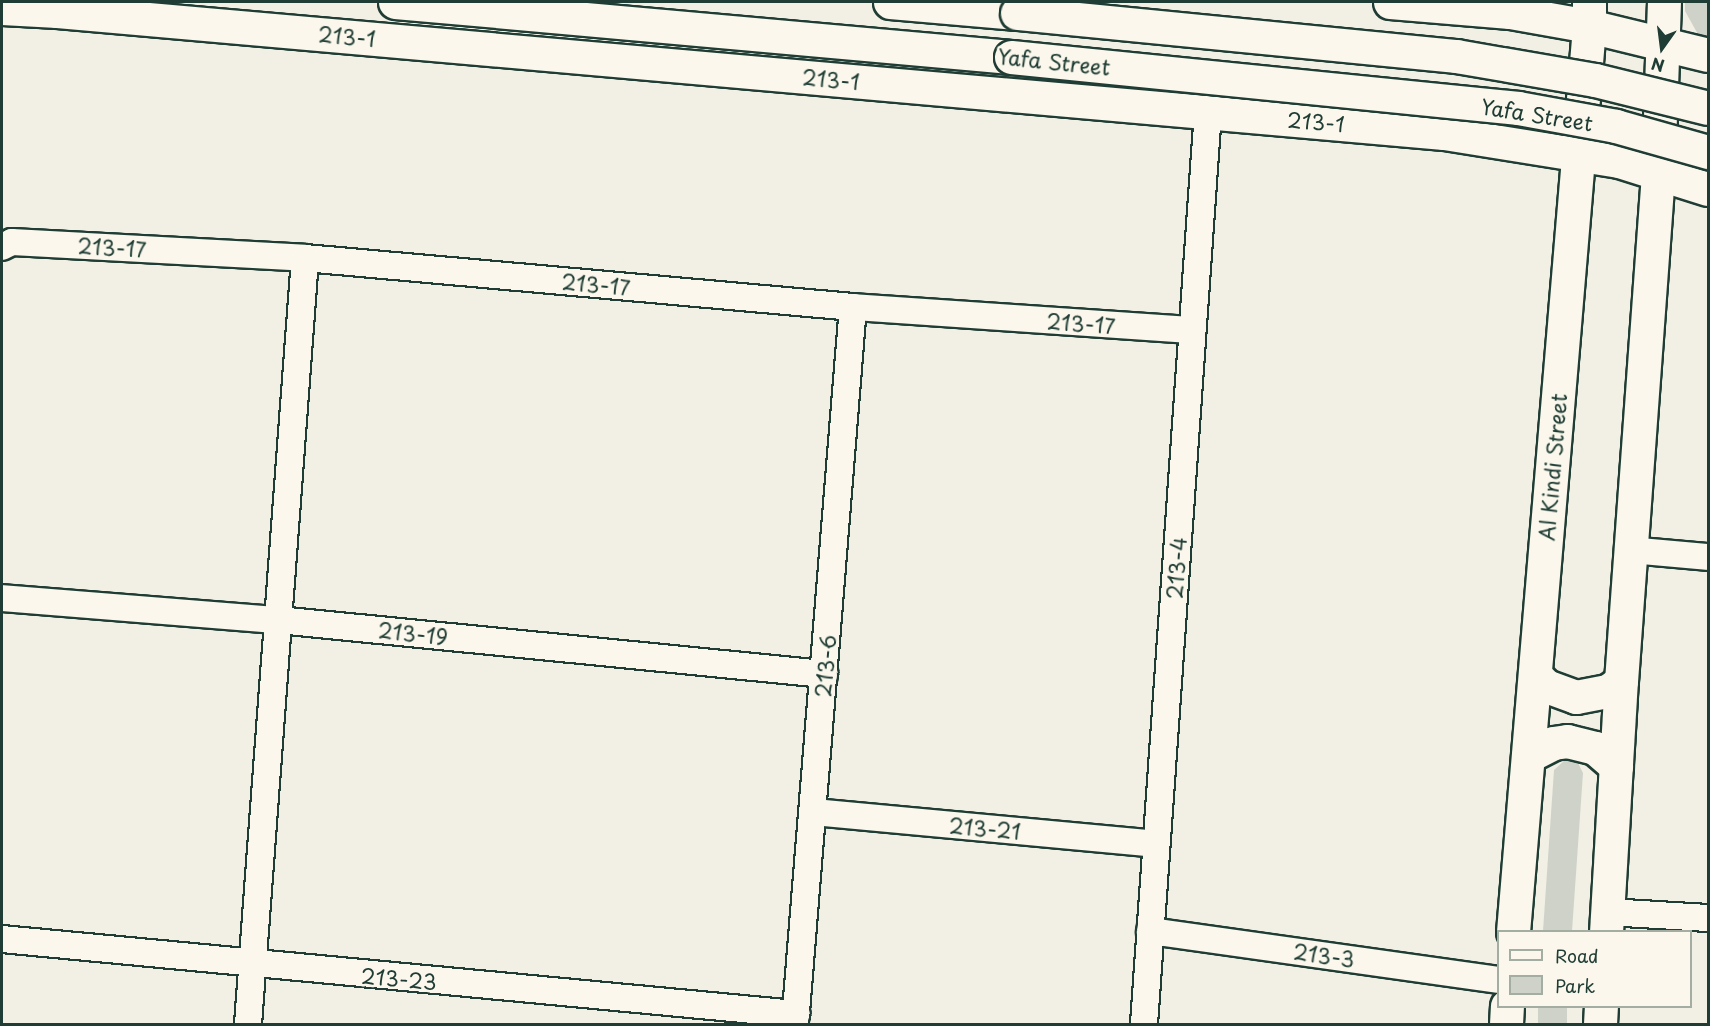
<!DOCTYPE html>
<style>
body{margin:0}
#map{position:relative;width:1710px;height:1026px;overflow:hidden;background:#f2f0e5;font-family:"Playpen Sans",sans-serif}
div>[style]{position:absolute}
.green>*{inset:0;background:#cfd2c8;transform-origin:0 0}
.roads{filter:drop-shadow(2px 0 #1f3d34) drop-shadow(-2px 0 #1f3d34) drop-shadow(0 2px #1f3d34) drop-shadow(0 -2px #1f3d34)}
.street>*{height:26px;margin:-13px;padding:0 13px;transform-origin:13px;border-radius:13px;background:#fbf7ec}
.secondary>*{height:33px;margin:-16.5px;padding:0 16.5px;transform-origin:16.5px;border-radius:16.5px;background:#fbf7ec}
.highway>*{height:33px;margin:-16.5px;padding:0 16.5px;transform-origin:16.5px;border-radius:16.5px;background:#fbf7ec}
.bridges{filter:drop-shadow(2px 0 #1f3d34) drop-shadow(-2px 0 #1f3d34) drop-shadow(0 2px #1f3d34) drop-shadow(0 -2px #1f3d34)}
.highway-bridge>*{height:33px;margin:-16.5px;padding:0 16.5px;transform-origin:16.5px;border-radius:16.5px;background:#fbf7ec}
span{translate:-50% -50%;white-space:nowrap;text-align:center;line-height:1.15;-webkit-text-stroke:5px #fbf7ec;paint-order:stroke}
.street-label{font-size:21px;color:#1f3d34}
.frame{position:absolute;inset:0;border:3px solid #1f3d34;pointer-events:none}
.legend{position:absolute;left:1497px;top:930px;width:195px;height:78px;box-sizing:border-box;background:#fbf7ec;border:2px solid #a3ada2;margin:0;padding:8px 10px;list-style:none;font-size:18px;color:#1f3d34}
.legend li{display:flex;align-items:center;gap:12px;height:30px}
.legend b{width:30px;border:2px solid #a3ada2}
.north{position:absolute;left:1632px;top:18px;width:60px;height:60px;-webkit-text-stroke:4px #fbf7ec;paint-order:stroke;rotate:194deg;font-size:16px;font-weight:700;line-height:24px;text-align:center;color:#1f3d34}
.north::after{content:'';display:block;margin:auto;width:21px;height:27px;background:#1f3d34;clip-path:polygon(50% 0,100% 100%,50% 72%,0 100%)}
</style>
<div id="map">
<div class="green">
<i style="clip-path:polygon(1685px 2px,1708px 2px,1708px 40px,1700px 38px,1685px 11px)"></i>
<i style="clip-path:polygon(1565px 760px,1578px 763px,1583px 773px,1572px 931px,1543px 931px,1554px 770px)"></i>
<i style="left:1538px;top:1007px;width:29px;height:17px"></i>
</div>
<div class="roads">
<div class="street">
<i style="left:2px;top:247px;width:11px;rotate:-27deg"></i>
<i style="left:12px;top:242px;width:293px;rotate:3.1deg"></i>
<i style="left:305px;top:258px;width:550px;rotate:5.11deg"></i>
<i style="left:853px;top:307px;width:340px;rotate:3.9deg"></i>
<i style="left:1630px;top:550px;width:78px;rotate:5.1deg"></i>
<i style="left:2px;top:598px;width:277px;rotate:4.6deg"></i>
<i style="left:278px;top:620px;width:549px;rotate:5.65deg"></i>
<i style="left:813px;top:812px;width:344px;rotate:5.3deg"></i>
<i style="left:1607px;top:912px;width:101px;rotate:3.4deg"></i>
<i style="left:1150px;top:931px;width:351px;rotate:8deg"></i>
<i style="left:2px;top:939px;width:798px;rotate:5.4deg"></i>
<i style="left:248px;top:1024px;width:768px;rotate:-85.74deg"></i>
<i style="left:795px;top:1024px;width:719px;rotate:-85.38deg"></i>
<i style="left:1144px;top:1024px;width:914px;rotate:-85.99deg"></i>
</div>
<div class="secondary">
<i style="left:1390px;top:2px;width:120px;rotate:4.8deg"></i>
<i style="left:1510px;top:12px;width:80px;rotate:10deg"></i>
<i style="left:1589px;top:26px;width:122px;rotate:13.7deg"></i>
<i style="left:2px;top:8px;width:55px;rotate:3.1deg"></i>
<i style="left:57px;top:11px;width:1392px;rotate:5.03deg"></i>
<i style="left:1444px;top:133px;width:177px;rotate:9.1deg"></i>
<i style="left:1619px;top:161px;width:93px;rotate:17.5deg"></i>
<i style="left:1535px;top:675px;width:16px;rotate:45deg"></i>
<i style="left:1546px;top:686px;width:32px;rotate:20deg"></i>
<i style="left:1576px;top:697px;width:33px;rotate:-11deg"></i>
<i style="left:1608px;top:691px;width:16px;rotate:-38deg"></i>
<i style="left:1528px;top:756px;width:28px;rotate:-27deg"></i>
<i style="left:1553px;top:743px;width:14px;rotate:-8deg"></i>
<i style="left:1567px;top:741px;width:29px;rotate:14deg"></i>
<i style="left:1595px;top:748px;width:28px;rotate:41deg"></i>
<i style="left:1513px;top:932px;width:909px;rotate:-85.2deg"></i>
<i style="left:1589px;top:26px;width:24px;rotate:-90deg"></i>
<i style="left:1606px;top:932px;width:251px;rotate:-86.6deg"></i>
<i style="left:1621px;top:681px;width:509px;rotate:-85.83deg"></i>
<i style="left:1658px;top:173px;width:171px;rotate:-88deg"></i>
<i style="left:1506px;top:1024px;width:18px;rotate:-87deg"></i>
<i style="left:1600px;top:1024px;width:18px;rotate:-87deg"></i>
</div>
<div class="highway">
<i style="left:395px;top:2px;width:618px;rotate:5.1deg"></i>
<i style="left:890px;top:2px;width:127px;rotate:5deg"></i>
</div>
</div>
<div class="bridges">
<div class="highway-bridge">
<i style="left:1017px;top:13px;width:441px;rotate:5.6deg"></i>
<i style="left:1456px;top:56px;width:141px;rotate:9.8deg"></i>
<i style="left:1595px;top:80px;width:116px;rotate:13.9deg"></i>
<i style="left:1011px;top:57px;width:510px;rotate:5.74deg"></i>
<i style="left:1518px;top:108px;width:100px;rotate:10.4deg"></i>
<i style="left:1616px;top:126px;width:96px;rotate:15.8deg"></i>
</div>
</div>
<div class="street-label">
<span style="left:347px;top:36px;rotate:5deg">213-1</span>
<span style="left:1054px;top:61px;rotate:6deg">Yafa Street</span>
<span style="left:831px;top:79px;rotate:5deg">213-1</span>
<span style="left:1537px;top:114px;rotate:9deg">Yafa Street</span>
<span style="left:1316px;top:121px;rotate:5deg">213-1</span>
<span style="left:112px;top:247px;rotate:3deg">213-17</span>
<span style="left:596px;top:284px;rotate:5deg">213-17</span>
<span style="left:1081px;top:323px;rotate:4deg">213-17</span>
<span style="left:1552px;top:467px;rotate:-85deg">Al Kindi Street</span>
<span style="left:1176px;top:568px;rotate:-86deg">213-4</span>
<span style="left:413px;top:633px;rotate:6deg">213-19</span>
<span style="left:825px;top:666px;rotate:-85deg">213-6</span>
<span style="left:985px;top:828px;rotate:5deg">213-21</span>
<span style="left:1324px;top:955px;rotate:8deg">213-3</span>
<span style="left:399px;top:978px;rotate:5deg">213-23</span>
</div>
<div class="frame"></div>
<ul class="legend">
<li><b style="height:8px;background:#fbf7ec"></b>Road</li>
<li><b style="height:16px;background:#cfd2c8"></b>Park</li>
</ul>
<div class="north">N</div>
</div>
